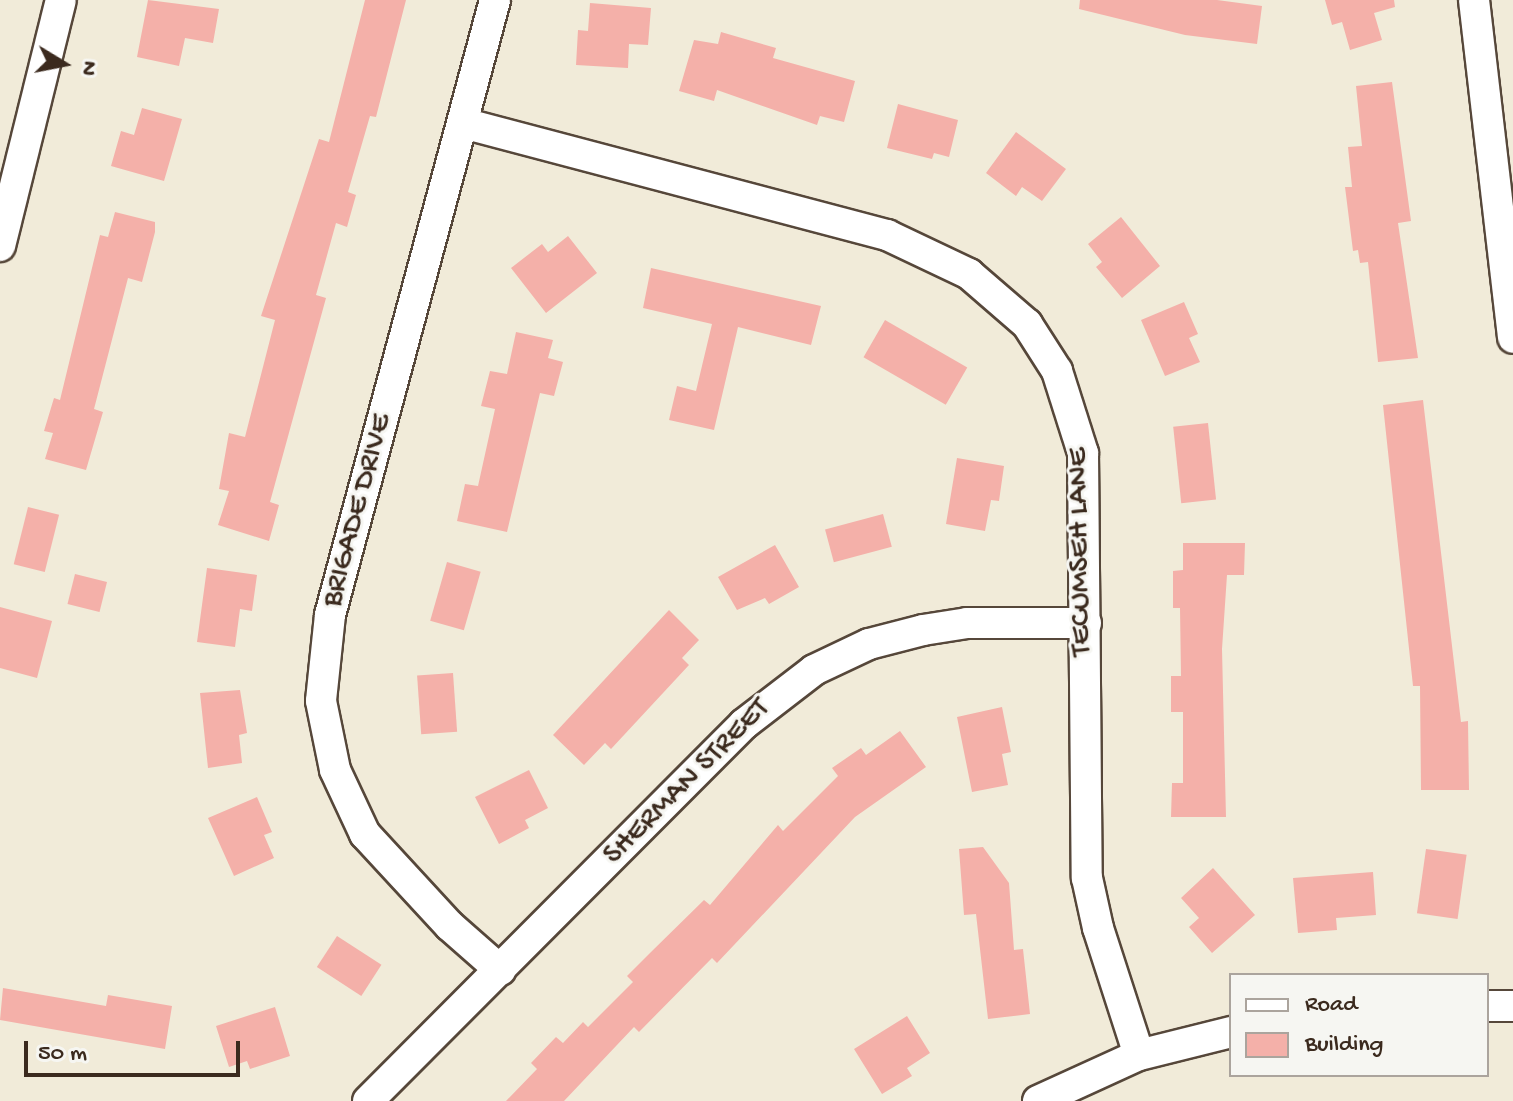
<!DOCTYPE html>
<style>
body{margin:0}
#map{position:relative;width:1513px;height:1101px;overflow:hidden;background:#f1ebd9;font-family:"Gochi Hand",sans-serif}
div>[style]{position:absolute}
.building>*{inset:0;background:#f4b0a9;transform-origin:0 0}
.roads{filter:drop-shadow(2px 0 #56473a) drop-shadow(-2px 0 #56473a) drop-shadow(0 2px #56473a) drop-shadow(0 -2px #56473a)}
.street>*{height:30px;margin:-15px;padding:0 15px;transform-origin:15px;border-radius:15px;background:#fff}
span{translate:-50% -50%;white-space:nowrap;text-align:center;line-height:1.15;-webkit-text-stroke:6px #f6f6f2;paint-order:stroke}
.street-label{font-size:30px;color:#3b2a1e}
.legend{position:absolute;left:1229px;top:973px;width:260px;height:104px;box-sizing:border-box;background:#f6f6f2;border:2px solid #aba49d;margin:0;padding:10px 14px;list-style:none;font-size:24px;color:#3b2a1e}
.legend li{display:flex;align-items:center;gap:16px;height:40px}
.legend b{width:40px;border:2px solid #aba49d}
.north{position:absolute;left:24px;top:24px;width:80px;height:80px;-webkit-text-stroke:6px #f6f6f2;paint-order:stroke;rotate:100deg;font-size:22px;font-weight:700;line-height:32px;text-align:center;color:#3b2a1e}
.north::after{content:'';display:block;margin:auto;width:28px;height:36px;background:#3b2a1e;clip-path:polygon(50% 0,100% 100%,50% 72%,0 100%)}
.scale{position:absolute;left:24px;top:1041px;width:216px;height:36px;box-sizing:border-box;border:4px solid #3b2a1e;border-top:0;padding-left:10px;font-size:24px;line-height:28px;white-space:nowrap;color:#3b2a1e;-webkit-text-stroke:6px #f6f6f2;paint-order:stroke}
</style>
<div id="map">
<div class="building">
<i style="clip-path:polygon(148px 0,219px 9px,213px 43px,185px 38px,179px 66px,137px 57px)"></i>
<i style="clip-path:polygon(365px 0,406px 0,376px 117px,370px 116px,348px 192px,356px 195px,347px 227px,336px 223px,316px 295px,326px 298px,270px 502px,279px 505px,269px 541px,218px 525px,229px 491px,219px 489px,229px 433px,245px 437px,275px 320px,261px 316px,319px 139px,329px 142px)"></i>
<i style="clip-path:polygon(1080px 0,1217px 0,1262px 6px,1257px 44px,1185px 35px,1079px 9px)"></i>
<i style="clip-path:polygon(1325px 0,1394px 0,1395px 7px,1374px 13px,1382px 40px,1350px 50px,1342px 22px,1332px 25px)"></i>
<i style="clip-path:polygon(590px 3px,651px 8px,648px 45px,629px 44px,628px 68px,576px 65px,578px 30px,588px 31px)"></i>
<i style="clip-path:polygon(721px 32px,776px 48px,773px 58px,855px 81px,844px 122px,820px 116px,817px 125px,717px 90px,714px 101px,679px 91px,694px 40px,718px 44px)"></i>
<i style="clip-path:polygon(1392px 82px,1411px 221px,1398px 223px,1418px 358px,1378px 362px,1368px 262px,1360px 263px,1358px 250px,1353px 251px,1345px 187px,1352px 187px,1348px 147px,1362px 146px,1356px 86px)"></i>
<i style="clip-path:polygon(898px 104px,958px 120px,949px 157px,934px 153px,932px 159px,887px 148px)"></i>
<i style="clip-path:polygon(142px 108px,182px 119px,164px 181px,111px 166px,121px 131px,134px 135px)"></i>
<i style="clip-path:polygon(1016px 132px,1066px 169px,1042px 201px,1022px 187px,1016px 196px,986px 173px)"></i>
<i style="clip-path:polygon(115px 212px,155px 222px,155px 232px,142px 282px,128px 278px,94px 409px,103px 412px,86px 470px,45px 459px,53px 433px,44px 431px,54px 398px,60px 400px,100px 235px,108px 237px)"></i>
<i style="clip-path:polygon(1121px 217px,1160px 266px,1122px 298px,1096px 267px,1102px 262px,1088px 244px)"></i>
<i style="clip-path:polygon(568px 236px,597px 273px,546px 313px,511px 268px,542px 244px,548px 252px)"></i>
<i style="clip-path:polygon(651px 268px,821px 306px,811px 345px,738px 327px,714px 430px,669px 420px,677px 386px,696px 391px,712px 324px,643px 308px)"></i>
<i style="clip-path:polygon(1184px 302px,1198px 334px,1189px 338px,1200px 362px,1165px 376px,1141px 320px)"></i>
<i style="left:885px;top:320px;width:95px;height:43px;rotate:30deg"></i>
<i style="clip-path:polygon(516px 332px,553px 340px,548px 358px,563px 362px,554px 396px,540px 393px,507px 532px,457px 521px,465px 484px,478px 486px,495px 409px,481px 406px,490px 371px,507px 374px)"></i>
<i style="clip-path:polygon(1423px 400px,1461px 722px,1468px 721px,1469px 790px,1421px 790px,1420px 686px,1413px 686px,1383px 405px)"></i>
<i style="left:1208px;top:423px;width:77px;height:35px;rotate:84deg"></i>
<i style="clip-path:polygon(957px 458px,1004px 466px,999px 501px,991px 500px,985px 531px,946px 524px)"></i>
<i style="left:28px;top:507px;width:32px;height:59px;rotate:14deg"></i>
<i style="left:883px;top:514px;width:34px;height:60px;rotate:75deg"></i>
<i style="clip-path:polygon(1183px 543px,1245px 543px,1244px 575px,1227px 575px,1222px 649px,1226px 817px,1171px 817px,1172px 783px,1183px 783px,1183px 712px,1171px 712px,1171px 676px,1181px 676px,1180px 608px,1173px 608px,1173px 571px,1183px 570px)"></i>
<i style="clip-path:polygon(775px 545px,799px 587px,769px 604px,765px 598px,737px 610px,718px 577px)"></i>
<i style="left:447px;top:562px;width:35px;height:61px;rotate:16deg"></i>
<i style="clip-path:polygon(207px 568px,257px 575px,252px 611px,240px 609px,235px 647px,197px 642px)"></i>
<i style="left:75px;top:574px;width:33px;height:31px;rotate:14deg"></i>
<i style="clip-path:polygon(0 607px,52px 621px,37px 678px,0 668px)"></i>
<i style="clip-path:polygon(669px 610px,699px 640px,682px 658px,689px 665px,611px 749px,605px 743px,584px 765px,553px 735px)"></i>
<i style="left:453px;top:673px;width:59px;height:36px;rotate:86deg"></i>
<i style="clip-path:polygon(240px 690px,247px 733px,239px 735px,242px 763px,208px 768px,200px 693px)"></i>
<i style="clip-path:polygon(1002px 707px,1011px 752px,1002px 754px,1008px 785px,972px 792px,957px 717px)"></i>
<i style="clip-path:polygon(900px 731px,926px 767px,855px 817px,717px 963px,712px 958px,639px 1032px,634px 1027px,564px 1101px,506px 1101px,537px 1069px,531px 1063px,556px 1037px,563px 1043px,583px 1022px,588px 1027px,633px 982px,627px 976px,651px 952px,704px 900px,710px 905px,778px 825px,783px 831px,838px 776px,832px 768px,861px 748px,866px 755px)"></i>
<i style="clip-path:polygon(529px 770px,548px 808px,525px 820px,529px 828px,499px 844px,475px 797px)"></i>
<i style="clip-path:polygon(257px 797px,272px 832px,264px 835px,274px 858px,234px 876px,208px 818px)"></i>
<i style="clip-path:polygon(983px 847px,1009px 883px,1014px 950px,1023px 949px,1030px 1014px,988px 1019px,976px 914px,964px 915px,959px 849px)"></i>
<i style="left:1426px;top:849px;width:41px;height:65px;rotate:8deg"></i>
<i style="clip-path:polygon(1213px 868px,1255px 915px,1212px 953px,1189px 927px,1199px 918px,1181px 898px)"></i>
<i style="clip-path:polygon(1373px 872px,1376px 915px,1336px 918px,1337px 930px,1298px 933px,1293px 878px)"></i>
<i style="left:337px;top:936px;width:53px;height:37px;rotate:33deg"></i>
<i style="clip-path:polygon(3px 988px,106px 1006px,108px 995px,172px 1006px,165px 1049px,0 1020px)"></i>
<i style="clip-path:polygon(275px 1007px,290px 1056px,250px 1069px,247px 1061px,229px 1067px,216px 1026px)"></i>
<i style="clip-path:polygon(907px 1016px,930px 1053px,907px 1068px,912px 1076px,882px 1094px,854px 1049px)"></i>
</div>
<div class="roads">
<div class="street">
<i style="left:495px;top:0;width:637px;rotate:105.02deg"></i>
<i style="left:330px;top:615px;width:86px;rotate:96deg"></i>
<i style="left:321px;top:701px;width:70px;rotate:78.5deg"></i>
<i style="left:335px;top:770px;width:71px;rotate:64.9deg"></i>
<i style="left:365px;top:834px;width:125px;rotate:47.3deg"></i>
<i style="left:450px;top:926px;width:67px;rotate:41.3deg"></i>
<i style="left:1474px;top:0;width:340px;rotate:83.4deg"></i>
<i style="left:463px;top:123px;width:439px;rotate:14.8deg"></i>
<i style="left:887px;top:235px;width:91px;rotate:25.4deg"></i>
<i style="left:969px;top:274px;width:77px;rotate:40.8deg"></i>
<i style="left:1027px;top:324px;width:56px;rotate:57.4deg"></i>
<i style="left:1057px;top:371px;width:86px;rotate:72.4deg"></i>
<i style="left:1083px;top:453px;width:425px;rotate:89.5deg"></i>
<i style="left:1087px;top:878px;width:51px;rotate:77.6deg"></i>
<i style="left:1098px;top:928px;width:133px;rotate:72.1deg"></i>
<i style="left:0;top:246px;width:253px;rotate:-76.1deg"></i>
<i style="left:1487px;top:1006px;width:26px"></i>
<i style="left:368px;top:1101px;width:532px;rotate:-45.08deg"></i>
<i style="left:744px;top:724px;width:88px;rotate:-37.6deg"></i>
<i style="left:814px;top:670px;width:61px;rotate:-25.3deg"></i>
<i style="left:869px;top:644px;width:56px;rotate:-14.5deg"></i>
<i style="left:923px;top:630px;width:45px;rotate:-9deg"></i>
<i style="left:967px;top:623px;width:119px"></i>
<i style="left:1038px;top:1101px;width:111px;rotate:-24.5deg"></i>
<i style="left:1139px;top:1055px;width:95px;rotate:-14deg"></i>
</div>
</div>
<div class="street-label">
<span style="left:359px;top:511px;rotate:-75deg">BRIGADE DRIVE</span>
<span style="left:1082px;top:552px;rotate:-91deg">TECUMSEH LANE</span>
<span style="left:688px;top:783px;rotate:-45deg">SHERMAN STREET</span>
</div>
<ul class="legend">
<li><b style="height:10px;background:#fff"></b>Road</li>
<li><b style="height:22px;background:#f4b0a9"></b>Building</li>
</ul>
<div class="north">N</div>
<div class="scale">50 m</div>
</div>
